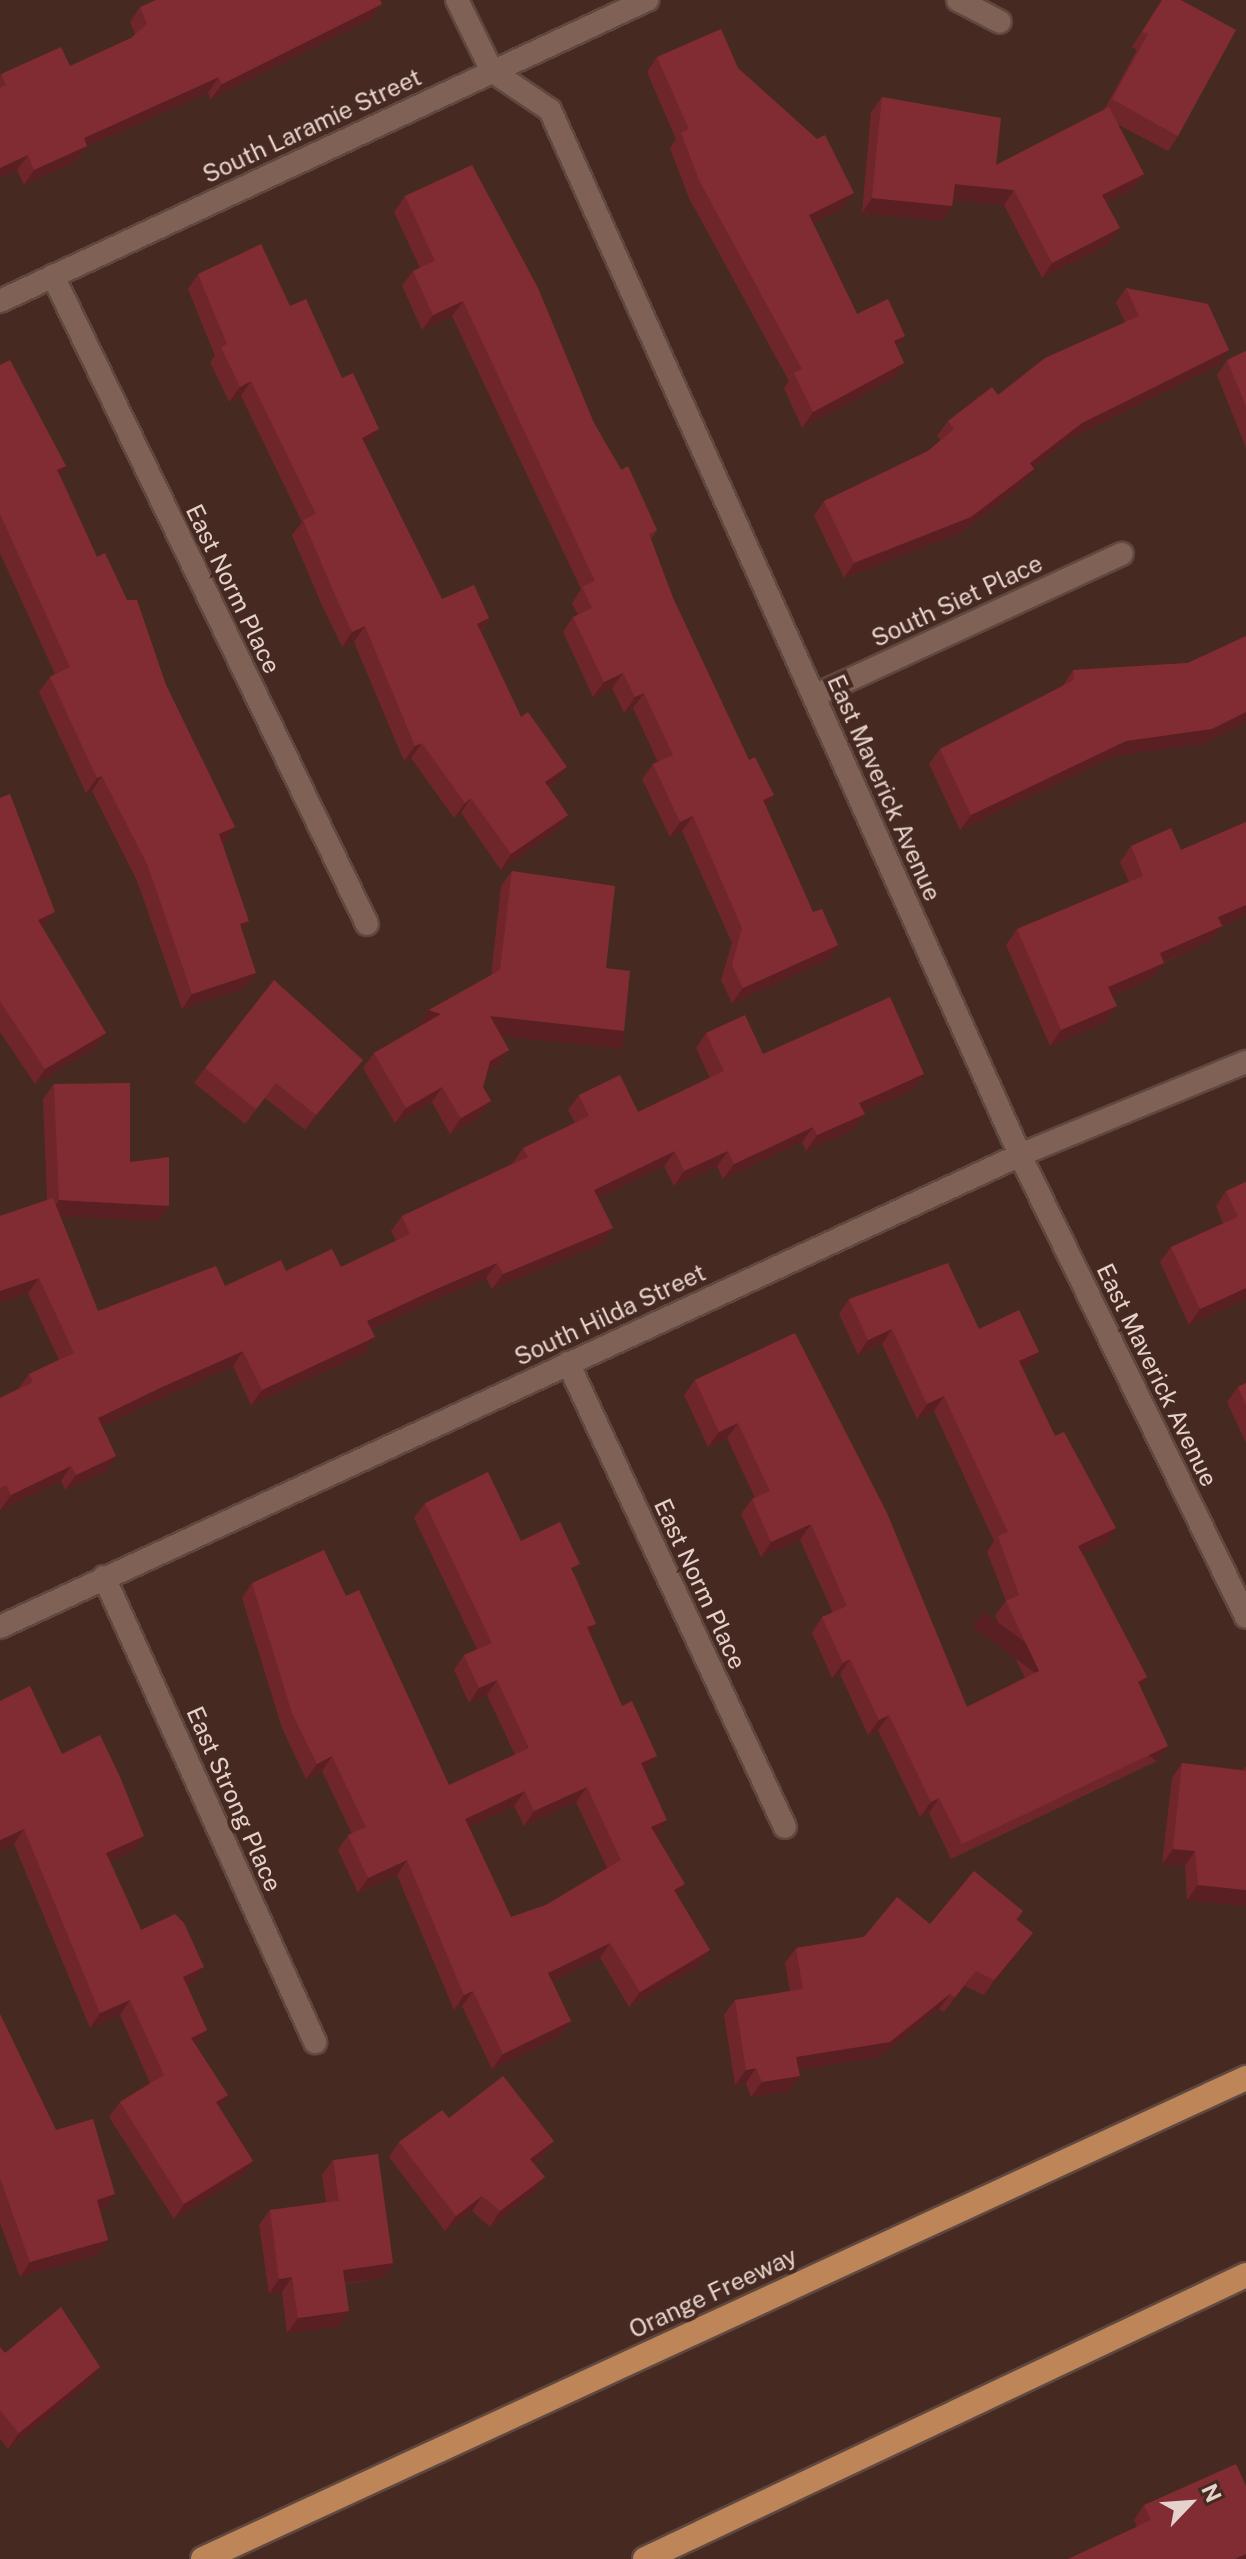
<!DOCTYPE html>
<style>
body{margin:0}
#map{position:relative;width:1246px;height:2559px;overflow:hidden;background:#462a21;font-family:"Public Sans",sans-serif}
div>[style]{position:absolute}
.roads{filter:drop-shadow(2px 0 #5f4840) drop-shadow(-2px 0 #5f4840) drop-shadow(0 2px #5f4840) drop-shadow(0 -2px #5f4840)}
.minor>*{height:22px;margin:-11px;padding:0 11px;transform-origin:11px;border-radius:11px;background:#806156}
.motorway>*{height:24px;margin:-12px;padding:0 12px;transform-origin:12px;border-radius:12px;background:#bd8558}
.wall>*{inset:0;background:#6f262b}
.shaded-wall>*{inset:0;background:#5a1f23;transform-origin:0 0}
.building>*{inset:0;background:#812c32}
span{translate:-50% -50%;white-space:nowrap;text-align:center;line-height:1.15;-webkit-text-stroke:8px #462a21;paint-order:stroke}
.street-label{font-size:24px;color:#e5d2cc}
.north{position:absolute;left:1150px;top:2463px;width:80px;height:80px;-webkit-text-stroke:6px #462a21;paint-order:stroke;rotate:65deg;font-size:22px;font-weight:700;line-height:32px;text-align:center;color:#e5d2cc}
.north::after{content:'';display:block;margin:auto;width:28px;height:36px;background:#e5d2cc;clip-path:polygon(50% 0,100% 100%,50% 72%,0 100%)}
</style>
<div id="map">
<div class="roads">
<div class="minor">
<i style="left:457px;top:0;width:79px;rotate:63.8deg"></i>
<i style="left:492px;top:71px;width:70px;rotate:33.9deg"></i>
<i style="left:550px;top:110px;width:1146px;rotate:65.78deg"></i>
<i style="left:1020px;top:1155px;width:514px;rotate:63.93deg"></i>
<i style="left:958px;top:0;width:47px;rotate:27.6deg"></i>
<i style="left:53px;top:276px;width:720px;rotate:64.15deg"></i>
<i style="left:0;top:301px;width:714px;rotate:-24.95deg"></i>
<i style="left:814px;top:696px;width:339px;rotate:-24.8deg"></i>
<i style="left:568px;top:1363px;width:512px;rotate:64.94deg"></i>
<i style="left:104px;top:1577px;width:511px;rotate:65.59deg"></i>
<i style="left:0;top:1627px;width:1124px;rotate:-24.83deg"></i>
<i style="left:1020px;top:1155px;width:244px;rotate:-22.4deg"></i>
</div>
<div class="motorway">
<i style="left:203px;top:2559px;width:1149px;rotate:-24.76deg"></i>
<i style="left:645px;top:2559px;width:665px;rotate:-25.29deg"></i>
</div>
</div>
<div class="wall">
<i style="clip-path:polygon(1162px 0,1178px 136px,1168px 151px,1117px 124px,1144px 174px,1133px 189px,1106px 203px,1109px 244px,1042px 278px,1004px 205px,953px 200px,942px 221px,862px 213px,871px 112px,882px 97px,996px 165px,1104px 110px,1137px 50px,1132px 47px)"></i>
<i style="clip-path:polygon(382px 4px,371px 19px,211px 99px,208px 93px,86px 147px,76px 161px,24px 185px,17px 170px,0 178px,0 76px,1px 74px,70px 66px,131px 38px,135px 34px,130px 22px,140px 7px)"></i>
<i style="clip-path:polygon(657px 57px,738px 68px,843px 208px,813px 223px,857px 314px,905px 336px,897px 347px,904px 363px,894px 378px,802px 428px,784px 388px,789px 381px,689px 198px,670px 148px,676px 139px,647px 72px)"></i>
<i style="clip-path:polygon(405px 196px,594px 423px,657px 530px,651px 539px,673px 598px,749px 760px,774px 795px,766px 807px,813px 912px,838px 945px,828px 960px,732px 1003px,721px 980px,732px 943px,682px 831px,670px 837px,642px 779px,653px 764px,658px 762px,633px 708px,624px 713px,612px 688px,593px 697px,563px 632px,573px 617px,578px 615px,572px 603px,581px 589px,452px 316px,422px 330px,402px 286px,413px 271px,420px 268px,394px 212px)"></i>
<i style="clip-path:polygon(198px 274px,290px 306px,368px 444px,365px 445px,442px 599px,489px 618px,481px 631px,521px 717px,556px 782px,549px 788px,568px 815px,557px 830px,501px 870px,461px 813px,454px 818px,411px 758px,404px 761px,354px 642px,342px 647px,321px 603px,292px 535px,302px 522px,241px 396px,229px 402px,210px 362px,215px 356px,188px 289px)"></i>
<i style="clip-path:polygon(1126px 288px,1219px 365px,1071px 438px,1033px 468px,1023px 484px,961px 533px,844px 578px,814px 516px,824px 501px,928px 451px,941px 440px,937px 436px,948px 421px,998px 395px,1125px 322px,1116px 303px)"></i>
<i style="clip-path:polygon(1246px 351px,1246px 448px,1217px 375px,1227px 360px)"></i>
<i style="clip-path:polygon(0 365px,66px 466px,60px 475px,97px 557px,166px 685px,235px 827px,223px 843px,242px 931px,246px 988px,182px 1009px,137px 881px,92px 791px,86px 793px,39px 692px,50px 677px,55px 674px,0 553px)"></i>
<i style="clip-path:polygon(1246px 636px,1246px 722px,1202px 744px,1115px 756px,960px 830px,929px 764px,940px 749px,1062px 687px,1073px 670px,1188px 663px)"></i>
<i style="clip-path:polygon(0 798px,44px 927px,42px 928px,106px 1033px,95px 1048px,35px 1084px,0 1032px)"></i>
<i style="clip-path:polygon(1246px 822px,1246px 915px,1222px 926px,1211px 941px,1164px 962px,1153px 978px,1112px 996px,1106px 1022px,1050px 1046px,1006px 945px,1017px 929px,1129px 882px,1120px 862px,1131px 846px,1181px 850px)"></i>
<i style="clip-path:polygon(512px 871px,606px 968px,613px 1046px,500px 1034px,509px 1050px,498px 1065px,487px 1071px,483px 1087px,480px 1116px,450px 1134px,432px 1102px,395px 1123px,363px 1068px,374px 1053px,421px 1026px,419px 1025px,429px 1010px,491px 976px,501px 886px)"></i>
<i style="clip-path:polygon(706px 1033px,763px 1054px,914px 1089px,863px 1111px,865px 1114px,854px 1129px,806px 1151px,802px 1142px,723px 1179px,717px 1166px,674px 1186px,664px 1166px,598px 1198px,613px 1228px,602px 1244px,492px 1289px,486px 1278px,426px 1304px,371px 1329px,365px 1353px,251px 1405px,233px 1366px,151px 1403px,102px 1426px,116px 1456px,106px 1471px,65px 1490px,61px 1481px,0 1510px,0 1398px,18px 1389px,29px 1374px,59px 1360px,28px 1293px,0 1303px,0 1216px,47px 1200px,43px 1099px,54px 1084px,130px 1162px,158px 1221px,60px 1216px,98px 1311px,225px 1286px,286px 1271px,341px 1267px,396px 1241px,391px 1231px,402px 1216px,513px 1163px,523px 1148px,575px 1123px,568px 1110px,579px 1095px,638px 1112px,710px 1078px,696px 1048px)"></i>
<i style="clip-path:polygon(363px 1060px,352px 1075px,305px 1130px,265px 1098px,245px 1124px,194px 1083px,205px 1068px)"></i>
<i style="clip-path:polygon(1246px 1182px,1246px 1299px,1189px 1325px,1160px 1262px,1171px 1247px,1223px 1223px,1216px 1206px,1226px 1191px)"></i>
<i style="clip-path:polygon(849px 1299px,979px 1329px,1028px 1367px,1023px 1370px,1055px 1436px,1116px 1528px,1106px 1543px,1083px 1554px,1147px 1677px,1140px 1687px,1157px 1761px,951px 1859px,929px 1813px,920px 1817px,878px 1730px,868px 1735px,840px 1674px,832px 1678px,812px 1633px,822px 1617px,833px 1613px,800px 1540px,761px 1557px,741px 1514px,752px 1499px,755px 1498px,727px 1438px,708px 1447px,684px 1395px,695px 1380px,795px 1333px,967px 1707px,1025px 1678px,995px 1616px,1006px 1601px,987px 1552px,994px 1541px,934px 1411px,917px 1419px,882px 1344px,858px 1355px,839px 1314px)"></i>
<i style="clip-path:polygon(1246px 1383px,1246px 1443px,1227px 1402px,1238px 1387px)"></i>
<i style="clip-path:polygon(evenodd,425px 1503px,521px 1541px,574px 1573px,596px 1624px,589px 1633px,622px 1706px,657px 1756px,645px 1772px,656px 1835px,677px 1895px,710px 1950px,699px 1965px,629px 2007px,600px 1958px,552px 1981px,571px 2021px,560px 2036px,492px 2069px,462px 2006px,454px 2010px,397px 1875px,358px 1893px,338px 1850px,348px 1835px,352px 1834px,322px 1771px,306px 1779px,282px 1728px,242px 1598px,252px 1583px,346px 1596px,449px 1785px,515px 1755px,487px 1695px,469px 1703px,454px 1670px,464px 1655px,477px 1649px,414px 1518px,425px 1503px,576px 1802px,607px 1868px,546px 1905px,511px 1917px,469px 1827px,514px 1806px,524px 1826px,576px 1802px)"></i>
<i style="clip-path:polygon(0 1701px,62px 1754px,144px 1836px,134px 1851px,110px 1861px,141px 1930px,193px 1982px,187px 1985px,207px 2030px,196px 2046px,228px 2095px,219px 2107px,253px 2161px,242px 2176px,174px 2219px,109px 2117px,120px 2102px,150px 2083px,120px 2015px,90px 2028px,14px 1844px,0 1851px)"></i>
<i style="clip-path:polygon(1182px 1763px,1243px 1770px,1246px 1766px,1246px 1906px,1187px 1900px,1185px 1866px,1162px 1864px,1172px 1778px)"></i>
<i style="clip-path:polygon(1023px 1911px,1017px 1920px,1022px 1948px,984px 1995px,965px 1986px,944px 2012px,939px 2009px,879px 2057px,799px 2070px,789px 2091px,751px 2097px,746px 2083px,735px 2085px,724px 2015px,735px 2000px,790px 1991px,785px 1963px,796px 1948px)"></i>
<i style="clip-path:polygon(0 2014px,56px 2130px,105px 2209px,100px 2211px,108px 2240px,98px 2255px,20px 2277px,0 2223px)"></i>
<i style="clip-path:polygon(449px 2118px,554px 2141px,543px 2156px,534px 2164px,534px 2192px,490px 2227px,472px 2211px,445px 2231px,389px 2157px,399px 2142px)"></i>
<i style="clip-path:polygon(333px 2160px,393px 2263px,383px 2278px,345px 2284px,349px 2311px,338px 2327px,287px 2333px,282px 2292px,269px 2294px,259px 2225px,270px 2210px,326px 2202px,322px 2175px)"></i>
<i style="clip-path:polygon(0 2347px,5px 2353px,90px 2382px,8px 2449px,0 2439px)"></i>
<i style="clip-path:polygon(1246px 2486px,1137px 2527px,1134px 2520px,1144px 2505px)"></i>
</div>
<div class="shaded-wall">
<i style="clip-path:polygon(382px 4px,371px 19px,211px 99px,222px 84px)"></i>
<i style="clip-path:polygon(219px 77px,208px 93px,86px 147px,76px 161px,24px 185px,34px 170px,84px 138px)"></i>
<i style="clip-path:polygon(28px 155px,17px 170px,0 178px,0 168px)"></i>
<i style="clip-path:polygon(1144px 174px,1133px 189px,1092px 210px,1102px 195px)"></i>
<i style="clip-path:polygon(955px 184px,1014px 190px,1004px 205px,944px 199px)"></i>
<i style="clip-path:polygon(854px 193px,843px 208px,798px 231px,809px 215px)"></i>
<i style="clip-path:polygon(872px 198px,952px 206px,942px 221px,862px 213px)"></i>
<i style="clip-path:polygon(1120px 228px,1109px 244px,1042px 278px,1052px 263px)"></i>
<i style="clip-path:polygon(463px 301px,452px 316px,422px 330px,433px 315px)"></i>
<i style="clip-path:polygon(905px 336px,894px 351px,894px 341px)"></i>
<i style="clip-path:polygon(1229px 350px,1219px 365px,1071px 438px,1019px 479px,1030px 463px,1082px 423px)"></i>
<i style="clip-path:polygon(904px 363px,894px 378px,802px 428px,813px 412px)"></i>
<i style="clip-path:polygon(251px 381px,241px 396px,229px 402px,240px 387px)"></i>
<i style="clip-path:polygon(379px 429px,368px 444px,351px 453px,362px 438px)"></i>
<i style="clip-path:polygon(66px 466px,56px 481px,57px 470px)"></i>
<i style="clip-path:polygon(1034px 469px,1023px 484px,961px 533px,844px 578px,854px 563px)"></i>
<i style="clip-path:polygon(489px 618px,479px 633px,477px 624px)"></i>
<i style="clip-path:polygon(365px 626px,354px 642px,342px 647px,352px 632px)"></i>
<i style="clip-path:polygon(623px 673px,612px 688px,593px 697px,604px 682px)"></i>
<i style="clip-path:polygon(644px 693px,633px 708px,624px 713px,635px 697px)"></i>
<i style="clip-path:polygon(1246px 712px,1246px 722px,1202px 744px,1115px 756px,960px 830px,971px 815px,1126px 741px)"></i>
<i style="clip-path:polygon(422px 743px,411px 758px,404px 761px,415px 746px)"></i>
<i style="clip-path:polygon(567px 767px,556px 782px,535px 798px,545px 782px)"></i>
<i style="clip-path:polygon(102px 776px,92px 791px,86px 793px,97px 778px)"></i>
<i style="clip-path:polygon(774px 795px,763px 810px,763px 800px)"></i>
<i style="clip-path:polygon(471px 798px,461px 813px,454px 818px,465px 803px)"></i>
<i style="clip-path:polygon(568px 815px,557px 830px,501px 870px,511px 854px)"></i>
<i style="clip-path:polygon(693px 816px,682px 831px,670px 837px,680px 822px)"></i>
<i style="clip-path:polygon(235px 827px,224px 842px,209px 849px,219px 834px)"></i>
<i style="clip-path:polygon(1246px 905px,1246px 915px,1207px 932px,1218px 917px)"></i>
<i style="clip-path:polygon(55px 912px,44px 927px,27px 935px,38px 920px)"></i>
<i style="clip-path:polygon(249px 921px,238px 936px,240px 924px)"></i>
<i style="clip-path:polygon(1222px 926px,1211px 941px,1149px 968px,1160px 953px)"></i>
<i style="clip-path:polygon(838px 945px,828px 960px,732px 1003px,743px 988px)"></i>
<i style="clip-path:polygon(1164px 963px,1153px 978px,1097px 1003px,1108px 987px)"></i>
<i style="clip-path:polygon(256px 973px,246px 988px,182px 1009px,192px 994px)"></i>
<i style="clip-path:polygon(1117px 1006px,1106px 1022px,1050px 1046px,1061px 1030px)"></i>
<i style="clip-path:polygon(429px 1010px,441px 1014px,431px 1030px,419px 1025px)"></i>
<i style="left:490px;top:1016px;width:135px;height:19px;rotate:6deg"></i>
<i style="clip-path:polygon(106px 1033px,95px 1048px,35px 1084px,45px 1069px)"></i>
<i style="clip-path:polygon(509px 1050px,498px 1065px,479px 1076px,490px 1061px)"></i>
<i style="clip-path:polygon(363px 1060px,352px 1075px,305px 1130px,316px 1115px)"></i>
<i style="clip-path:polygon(924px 1074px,914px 1089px,849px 1118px,859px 1103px)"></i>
<i style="clip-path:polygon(442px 1087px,432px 1102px,395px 1123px,406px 1108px)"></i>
<i style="clip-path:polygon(491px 1101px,480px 1116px,450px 1134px,461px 1118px)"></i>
<i style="clip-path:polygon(865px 1114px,854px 1129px,806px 1151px,817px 1135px)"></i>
<i style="clip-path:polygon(813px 1127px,802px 1142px,723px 1179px,734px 1164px)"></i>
<i style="clip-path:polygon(675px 1151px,664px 1166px,584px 1205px,594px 1190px)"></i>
<i style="clip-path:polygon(728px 1151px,717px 1166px,674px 1186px,684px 1171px)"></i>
<i style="clip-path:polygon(59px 1200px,169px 1206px,158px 1221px,48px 1216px)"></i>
<i style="clip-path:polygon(613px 1228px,602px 1244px,492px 1289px,503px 1274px)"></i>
<i style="clip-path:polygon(497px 1263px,486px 1278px,426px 1304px,357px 1336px,367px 1321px,436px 1289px)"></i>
<i style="clip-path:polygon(39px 1278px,28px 1293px,0 1303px,0 1291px)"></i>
<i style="clip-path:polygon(1246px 1288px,1246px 1299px,1189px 1325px,1200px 1309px)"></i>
<i style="clip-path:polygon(892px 1329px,882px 1344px,858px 1355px,868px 1340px)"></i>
<i style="clip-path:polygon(375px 1337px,365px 1353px,251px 1405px,262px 1390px)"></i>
<i style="clip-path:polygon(243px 1351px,233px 1366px,151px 1403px,88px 1433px,98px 1418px,162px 1387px)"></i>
<i style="clip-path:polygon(1039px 1352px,1028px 1367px,1008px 1377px,1019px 1361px)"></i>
<i style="clip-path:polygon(944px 1396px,934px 1411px,917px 1419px,927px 1404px)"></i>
<i style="clip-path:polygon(738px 1423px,727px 1438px,708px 1447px,719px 1432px)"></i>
<i style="clip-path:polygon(116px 1456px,106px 1471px,65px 1490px,76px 1475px)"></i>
<i style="clip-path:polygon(71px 1466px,61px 1481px,0 1510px,11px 1495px)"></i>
<i style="clip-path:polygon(811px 1524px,800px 1540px,761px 1557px,771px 1542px)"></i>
<i style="clip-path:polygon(1116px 1528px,1106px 1543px,1068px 1562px,1078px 1546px)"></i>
<i style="clip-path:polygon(596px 1624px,586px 1639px,587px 1627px)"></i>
<i style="clip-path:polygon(850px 1659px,840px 1674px,832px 1678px,843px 1663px)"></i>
<i style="clip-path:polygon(1147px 1677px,1137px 1693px,1138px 1682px)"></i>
<i style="clip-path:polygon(497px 1680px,487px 1695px,469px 1703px,479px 1688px)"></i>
<i style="clip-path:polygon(889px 1715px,878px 1730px,868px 1735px,879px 1720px)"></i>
<i style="left:1168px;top:1746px;width:19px;height:228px;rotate:126deg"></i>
<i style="clip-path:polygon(332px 1756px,322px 1771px,306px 1779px,317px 1764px)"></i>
<i style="clip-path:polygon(657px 1756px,646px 1771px,630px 1778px,641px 1763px)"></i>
<i style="clip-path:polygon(587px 1787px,576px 1802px,524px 1826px,534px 1811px)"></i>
<i style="clip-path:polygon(525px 1791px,514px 1806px,455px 1834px,465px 1819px)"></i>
<i style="clip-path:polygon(939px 1798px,929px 1813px,920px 1817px,931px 1802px)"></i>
<i style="clip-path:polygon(667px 1820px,657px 1835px,640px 1842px,651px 1827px)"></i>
<i style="clip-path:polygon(24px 1829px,14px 1844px,0 1851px,0 1840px)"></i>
<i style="clip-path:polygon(144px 1836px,134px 1851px,95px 1868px,106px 1853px)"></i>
<i style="clip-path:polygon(1173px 1849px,1195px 1851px,1185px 1866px,1162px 1864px)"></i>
<i style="clip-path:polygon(407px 1860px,397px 1875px,358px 1893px,368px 1878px)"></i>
<i style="clip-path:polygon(685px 1884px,674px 1899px,674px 1890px)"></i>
<i style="clip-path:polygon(1198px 1885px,1246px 1890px,1246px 1906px,1187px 1900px)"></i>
<i style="clip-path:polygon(1033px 1933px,1022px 1948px,984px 1995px,994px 1980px)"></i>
<i style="clip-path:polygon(610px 1943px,600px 1958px,537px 1988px,548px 1973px)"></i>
<i style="clip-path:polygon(710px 1950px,699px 1965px,629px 2007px,640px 1992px)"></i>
<i style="clip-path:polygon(204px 1967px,193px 1982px,173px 1992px,183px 1977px)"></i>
<i style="clip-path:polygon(976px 1971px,965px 1986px,944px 2012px,955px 1997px)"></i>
<i style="clip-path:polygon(473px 1991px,462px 2006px,454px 2010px,464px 1995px)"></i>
<i style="clip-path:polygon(950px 1994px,939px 2009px,879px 2057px,786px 2072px,796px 2057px)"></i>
<i style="clip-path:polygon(130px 2000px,120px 2015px,90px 2028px,100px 2013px)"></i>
<i style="clip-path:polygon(571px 2021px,560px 2036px,492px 2069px,503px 2054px)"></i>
<i style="clip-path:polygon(207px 2030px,197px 2045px,180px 2053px,191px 2038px)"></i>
<i style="clip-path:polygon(756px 2068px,746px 2083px,735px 2085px,746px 2070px)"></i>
<i style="clip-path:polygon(800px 2076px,789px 2091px,751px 2097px,762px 2082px)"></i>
<i style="clip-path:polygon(228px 2095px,217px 2110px,216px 2102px)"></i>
<i style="clip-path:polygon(554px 2141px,543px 2156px,520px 2174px,530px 2159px)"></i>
<i style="clip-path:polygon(253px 2161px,242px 2176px,174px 2219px,184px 2204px)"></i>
<i style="clip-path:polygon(545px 2177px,534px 2192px,490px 2227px,500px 2211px)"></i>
<i style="clip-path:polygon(115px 2194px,105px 2209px,86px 2215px,97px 2200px)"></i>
<i style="clip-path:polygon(482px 2196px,472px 2211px,445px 2231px,456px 2216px)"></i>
<i style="clip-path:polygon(108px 2240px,98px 2255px,20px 2277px,30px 2262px)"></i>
<i style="clip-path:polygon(393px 2263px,383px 2278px,332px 2285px,343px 2270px)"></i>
<i style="clip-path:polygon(292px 2277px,282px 2292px,269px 2294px,279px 2279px)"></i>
<i style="clip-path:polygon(349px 2311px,338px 2327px,287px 2333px,298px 2318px)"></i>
<i style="clip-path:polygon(100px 2367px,90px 2382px,8px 2449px,19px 2433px)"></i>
<i style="clip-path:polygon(1246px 2554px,1246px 2559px,1235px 2559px)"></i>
</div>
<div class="building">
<i style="clip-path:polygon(156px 0,380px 0,382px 4px,222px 84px,219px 77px,84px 138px,87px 146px,34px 170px,28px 155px,0 168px,0 88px,6px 85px,1px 74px,61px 47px,70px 66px,131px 38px,147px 24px,140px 7px)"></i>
<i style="clip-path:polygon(1162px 0,1181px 0,1236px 30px,1178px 136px,1112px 99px,1148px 34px,1142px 32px)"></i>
<i style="clip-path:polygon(721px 29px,738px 68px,817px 139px,825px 135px,854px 193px,809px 215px,857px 314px,888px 299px,905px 336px,894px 341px,904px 363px,813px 412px,794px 373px,802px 369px,700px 182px,681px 133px,689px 129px,657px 57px)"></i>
<i style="clip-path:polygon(882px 97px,1001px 118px,996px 165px,1109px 107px,1144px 174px,1102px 195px,1120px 228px,1052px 263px,1014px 190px,955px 184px,952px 206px,872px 198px)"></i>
<i style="clip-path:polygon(472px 165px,538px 288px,594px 423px,621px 470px,628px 466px,657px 530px,649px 534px,673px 598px,749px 760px,755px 757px,774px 795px,763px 800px,813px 912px,822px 909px,838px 945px,743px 988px,732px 965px,742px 928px,693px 816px,680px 822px,653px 764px,673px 755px,644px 693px,635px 697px,623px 673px,604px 682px,573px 617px,592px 608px,582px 587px,595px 581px,463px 301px,433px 315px,413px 271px,435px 261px,405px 196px)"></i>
<i style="clip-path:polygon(261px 244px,290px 306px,306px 299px,342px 378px,353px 373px,379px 429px,362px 438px,442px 599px,474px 585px,489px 618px,477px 624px,521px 717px,528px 712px,567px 767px,545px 782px,568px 815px,511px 854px,471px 798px,465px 803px,422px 743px,415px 746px,365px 626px,352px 632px,332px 588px,303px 520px,316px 514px,251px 381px,240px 387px,221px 347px,227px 344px,198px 274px)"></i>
<i style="clip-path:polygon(1126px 288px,1208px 304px,1229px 350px,1082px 423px,1030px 463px,1034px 469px,971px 517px,854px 563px,824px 501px,928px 451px,954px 429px,948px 421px,992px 387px,998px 395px,1045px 358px,1139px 316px)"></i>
<i style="clip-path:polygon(1246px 351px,1246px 406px,1227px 360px)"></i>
<i style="clip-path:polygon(10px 360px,66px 466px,57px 470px,97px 557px,105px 553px,127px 600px,137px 600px,166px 685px,235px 827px,219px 834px,249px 921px,240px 924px,256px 973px,192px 994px,148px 866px,102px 776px,97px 778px,50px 677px,70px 667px,0 514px,0 365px)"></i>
<i style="clip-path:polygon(1246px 636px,1246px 712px,1212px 729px,1126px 741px,971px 815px,940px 749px,1074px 680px,1073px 670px,1188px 663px)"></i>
<i style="clip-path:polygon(10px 794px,55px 912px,38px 920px,106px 1033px,45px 1069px,0 1001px,0 798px)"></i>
<i style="clip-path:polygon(1246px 822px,1246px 905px,1218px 917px,1222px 926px,1160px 953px,1164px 963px,1108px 987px,1117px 1006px,1061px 1030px,1017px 929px,1143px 876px,1131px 846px,1171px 828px,1181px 850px)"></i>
<i style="clip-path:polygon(512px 871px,615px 886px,606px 968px,630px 971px,624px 1031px,490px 1016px,509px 1050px,490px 1061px,483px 1087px,491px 1101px,461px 1118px,442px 1087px,406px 1108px,374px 1053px,441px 1014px,429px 1010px,500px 970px)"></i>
<i style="clip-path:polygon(274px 980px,363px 1060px,316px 1115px,276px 1083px,256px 1109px,205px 1068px)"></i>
<i style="clip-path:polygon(890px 997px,924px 1074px,859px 1103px,865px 1114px,817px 1135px,813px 1127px,734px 1164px,728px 1151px,684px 1171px,675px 1151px,594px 1190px,613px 1228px,503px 1274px,497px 1263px,436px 1289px,367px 1321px,375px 1337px,262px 1390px,243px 1351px,162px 1387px,98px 1418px,116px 1456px,76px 1475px,71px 1466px,11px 1495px,6px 1485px,0 1488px,0 1398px,33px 1382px,29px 1374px,74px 1353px,39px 1278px,0 1291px,0 1216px,53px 1198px,98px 1311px,216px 1266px,225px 1286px,281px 1260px,286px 1271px,332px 1249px,341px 1267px,410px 1234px,402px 1216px,528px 1157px,523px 1148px,589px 1116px,579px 1095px,620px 1075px,638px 1112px,724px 1071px,706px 1033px,745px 1015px,763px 1054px)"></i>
<i style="clip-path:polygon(130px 1083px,130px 1162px,169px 1157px,169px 1206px,59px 1200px,54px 1084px)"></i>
<i style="clip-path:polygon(1246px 1182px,1246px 1288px,1200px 1309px,1171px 1247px,1238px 1217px,1226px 1191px)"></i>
<i style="clip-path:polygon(948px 1263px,979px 1329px,1019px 1310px,1039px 1352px,1019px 1361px,1055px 1436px,1064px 1432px,1116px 1528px,1078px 1546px,1147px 1677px,1138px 1682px,1168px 1746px,962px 1844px,939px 1798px,931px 1802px,889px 1715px,879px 1720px,850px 1659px,843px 1663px,822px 1617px,847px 1606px,811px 1524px,771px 1542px,752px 1499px,770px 1491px,738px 1423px,719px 1432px,695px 1380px,795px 1333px,887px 1513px,967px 1707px,1039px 1671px,1006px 1601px,1019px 1595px,998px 1536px,1008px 1532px,944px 1396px,927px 1404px,892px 1329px,868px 1340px,849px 1299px)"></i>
<i style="clip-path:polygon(1246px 1383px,1246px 1405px,1238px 1387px)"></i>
<i style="clip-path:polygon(evenodd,488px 1472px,521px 1541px,560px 1522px,580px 1564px,571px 1568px,596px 1624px,587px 1627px,622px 1706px,632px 1701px,657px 1756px,641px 1763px,667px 1820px,651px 1827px,685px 1884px,674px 1890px,710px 1950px,640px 1992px,610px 1943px,548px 1973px,571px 2021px,503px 2054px,473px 1991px,464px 1995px,407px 1860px,368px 1878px,348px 1835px,366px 1827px,332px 1756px,317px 1764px,292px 1713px,252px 1583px,324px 1550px,346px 1596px,359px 1590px,449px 1785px,529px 1748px,497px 1680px,479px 1688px,464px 1655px,492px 1643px,425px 1503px,488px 1472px,587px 1787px,621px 1860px,546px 1905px,511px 1917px,465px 1819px,525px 1791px,534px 1811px,587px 1787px)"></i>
<i style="clip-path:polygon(30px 1686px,62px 1754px,100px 1735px,120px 1777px,144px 1836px,106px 1853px,141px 1930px,175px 1914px,184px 1923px,204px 1967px,183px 1977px,207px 2030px,191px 2038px,228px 2095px,216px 2102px,253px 2161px,184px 2204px,120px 2102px,164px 2075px,130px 2000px,100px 2013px,24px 1829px,0 1840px,0 1701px)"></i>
<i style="clip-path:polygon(1182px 1763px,1246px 1771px,1246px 1890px,1198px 1885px,1195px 1851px,1173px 1849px)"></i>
<i style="clip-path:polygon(974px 1871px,1023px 1911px,1016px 1919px,1033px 1933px,994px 1980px,976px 1971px,955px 1997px,950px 1994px,890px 2042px,796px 2057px,800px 2076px,762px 2082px,756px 2068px,746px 2070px,735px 2000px,803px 1989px,796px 1948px,864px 1937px,897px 1897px,930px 1924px)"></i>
<i style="clip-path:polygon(0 2014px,56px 2130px,93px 2119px,115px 2194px,97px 2200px,108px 2240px,30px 2262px,0 2178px)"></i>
<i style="clip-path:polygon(503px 2076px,554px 2141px,530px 2159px,545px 2177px,500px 2211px,482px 2196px,456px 2216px,399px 2142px,442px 2110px,449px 2118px)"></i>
<i style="clip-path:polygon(378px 2154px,393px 2263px,343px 2270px,349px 2311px,298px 2318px,292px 2277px,279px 2279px,270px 2210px,339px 2201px,333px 2160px)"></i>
<i style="clip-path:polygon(61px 2307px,100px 2367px,19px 2433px,0 2410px,0 2347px,5px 2353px)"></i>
<i style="clip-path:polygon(1236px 2464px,1246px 2486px,1246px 2554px,1235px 2559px,1068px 2559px,1151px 2520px,1144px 2505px)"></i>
</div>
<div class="street-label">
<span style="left:312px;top:126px;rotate:-25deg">South Laramie Street</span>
<span style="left:233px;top:589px;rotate:64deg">East Norm Place</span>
<span style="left:957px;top:601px;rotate:-25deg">South Siet Place</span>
<span style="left:884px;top:788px;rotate:66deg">East Maverick Avenue</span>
<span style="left:610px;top:1315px;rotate:-25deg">South Hilda Street</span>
<span style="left:1157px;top:1375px;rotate:64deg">East Maverick Avenue</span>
<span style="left:700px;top:1584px;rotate:65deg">East Norm Place</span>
<span style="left:234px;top:1799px;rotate:66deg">East Strong Place</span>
<span style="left:713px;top:2293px;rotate:-25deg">Orange Freeway</span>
</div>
<div class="north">N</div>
</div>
